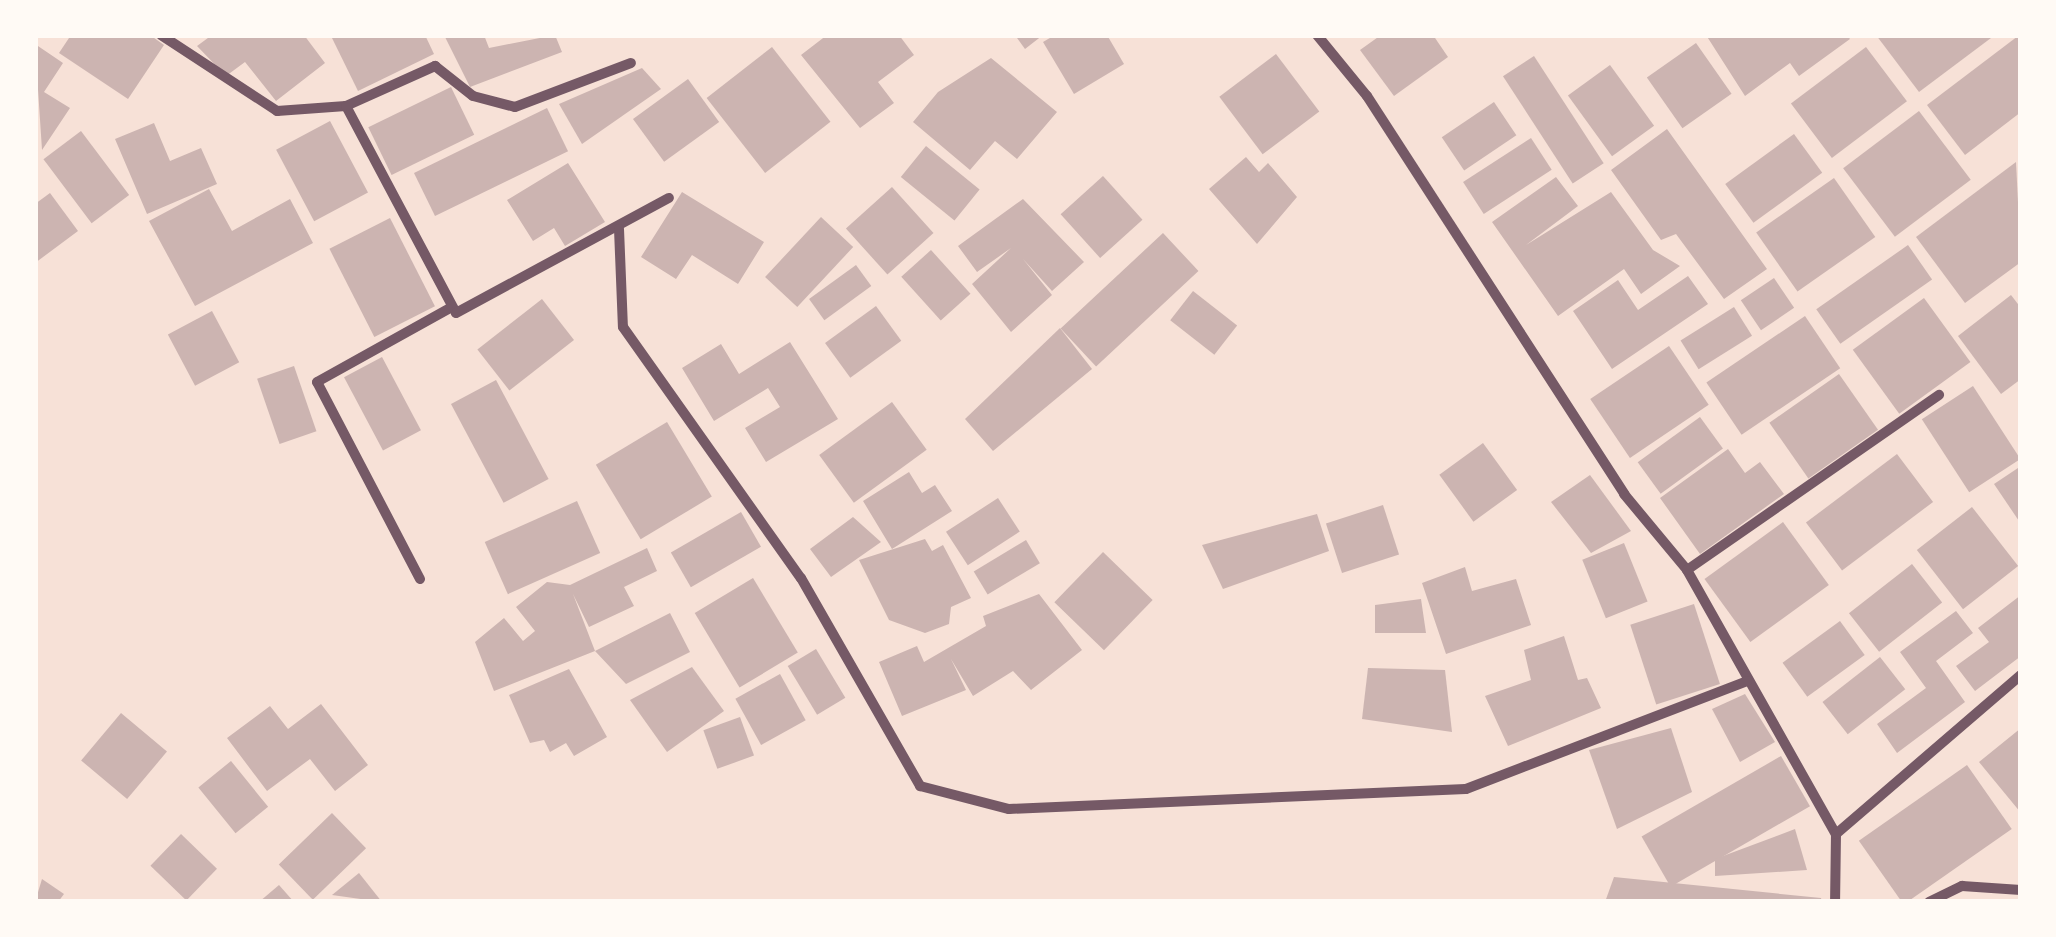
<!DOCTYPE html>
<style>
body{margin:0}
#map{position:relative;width:2056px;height:937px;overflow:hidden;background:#f7e1d7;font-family:"Fira Sans Condensed",sans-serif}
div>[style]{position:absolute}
.building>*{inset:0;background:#ccb4b1;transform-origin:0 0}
.minor>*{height:10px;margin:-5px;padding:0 5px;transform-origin:5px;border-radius:5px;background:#755966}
span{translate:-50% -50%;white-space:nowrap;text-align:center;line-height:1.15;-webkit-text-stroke:8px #fffaf5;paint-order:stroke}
.frame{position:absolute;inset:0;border:38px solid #fffaf5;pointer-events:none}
</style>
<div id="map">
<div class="building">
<i style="clip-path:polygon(71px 35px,150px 35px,164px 45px,128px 99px,59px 53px)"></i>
<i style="clip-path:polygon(212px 35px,304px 35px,325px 63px,276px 101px,245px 62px,226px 76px,197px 46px)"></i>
<i style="clip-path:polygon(425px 35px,434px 54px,358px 91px,332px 38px)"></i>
<i style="clip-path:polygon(444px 35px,484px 35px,489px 48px,555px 35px,562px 52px,470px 87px)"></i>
<i style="clip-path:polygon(827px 35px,899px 35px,914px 55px,878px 82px,894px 103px,860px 128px,801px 55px)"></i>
<i style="clip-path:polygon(1015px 35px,1043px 35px,1025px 49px)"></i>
<i style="clip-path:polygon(1055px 35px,1107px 35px,1124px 64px,1074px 94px,1043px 42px)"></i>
<i style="clip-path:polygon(1381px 35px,1433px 35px,1448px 57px,1394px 96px,1360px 50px)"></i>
<i style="clip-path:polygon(1706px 35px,1847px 35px,1850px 39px,1799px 76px,1790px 63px,1745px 96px)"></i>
<i style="clip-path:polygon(1876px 35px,1988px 35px,1991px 38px,1919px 92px)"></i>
<i style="clip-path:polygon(2018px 36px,2021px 112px,1965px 155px,1927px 105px)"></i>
<i style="left:1696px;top:43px;width:62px;height:60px;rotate:55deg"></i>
<i style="clip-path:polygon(35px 44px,63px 63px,44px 92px,70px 108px,42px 150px)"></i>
<i style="left:772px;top:47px;width:95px;height:83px;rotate:52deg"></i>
<i style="left:1866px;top:47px;width:68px;height:94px;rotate:53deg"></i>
<i style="left:1276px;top:54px;width:72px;height:71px;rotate:53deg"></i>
<i style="left:1534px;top:56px;width:128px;height:37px;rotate:57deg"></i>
<i style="clip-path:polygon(991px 58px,1057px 112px,1017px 159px,995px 141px,970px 170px,913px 122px,938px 92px)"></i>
<i style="left:1610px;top:65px;width:75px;height:52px;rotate:54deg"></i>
<i style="clip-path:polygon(642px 68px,661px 89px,582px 144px,559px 104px)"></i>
<i style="left:688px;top:79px;width:53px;height:68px;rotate:54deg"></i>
<i style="left:451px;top:87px;width:53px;height:92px;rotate:64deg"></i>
<i style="left:1494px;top:102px;width:40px;height:63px;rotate:56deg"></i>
<i style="left:547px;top:108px;width:48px;height:148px;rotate:64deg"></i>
<i style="left:1919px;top:111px;width:86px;height:95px;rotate:53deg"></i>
<i style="left:330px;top:121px;width:81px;height:61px;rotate:62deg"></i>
<i style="clip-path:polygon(154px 123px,170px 161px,201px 148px,217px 184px,147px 214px,115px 139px)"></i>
<i style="clip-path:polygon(1667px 129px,1767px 269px,1724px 299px,1676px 234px,1661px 240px,1611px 170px)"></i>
<i style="left:81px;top:131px;width:80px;height:47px;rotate:53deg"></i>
<i style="left:1794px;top:134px;width:48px;height:85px;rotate:54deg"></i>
<i style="left:1531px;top:138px;width:38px;height:81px;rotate:57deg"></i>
<i style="left:926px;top:146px;width:69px;height:40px;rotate:39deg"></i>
<i style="clip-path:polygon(1246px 157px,1259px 172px,1268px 163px,1297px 197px,1257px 244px,1209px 189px)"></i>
<i style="clip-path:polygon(2016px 162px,2021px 262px,1965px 303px,1916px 237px)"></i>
<i style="clip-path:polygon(568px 163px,605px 222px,565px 246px,554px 228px,533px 241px,507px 200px)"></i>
<i style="left:1103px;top:176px;width:59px;height:57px;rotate:48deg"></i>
<i style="clip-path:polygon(1556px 177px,1578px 206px,1526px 245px,1611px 192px,1653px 250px,1680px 266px,1641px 294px,1624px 269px,1558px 316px,1492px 222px)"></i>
<i style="left:1834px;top:178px;width:72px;height:95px;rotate:55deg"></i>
<i style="left:892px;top:187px;width:62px;height:62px;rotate:48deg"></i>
<i style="clip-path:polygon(209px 189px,232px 231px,290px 199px,313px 243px,195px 306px,149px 221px)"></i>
<i style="clip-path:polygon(682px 192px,764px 242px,738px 284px,692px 255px,676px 279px,641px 257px)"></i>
<i style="clip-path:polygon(50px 193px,78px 231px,35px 263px,35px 204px)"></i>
<i style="clip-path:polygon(1023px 199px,1084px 262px,1052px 291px,1023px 259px,1052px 295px,1011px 332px,972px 284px,1011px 248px,977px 272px,958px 246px)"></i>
<i style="left:821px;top:217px;width:44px;height:82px;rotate:43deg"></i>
<i style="left:390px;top:218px;width:99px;height:68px;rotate:63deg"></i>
<i style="left:1163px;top:233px;width:52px;height:140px;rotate:47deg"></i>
<i style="left:1908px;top:245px;width:42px;height:112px;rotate:55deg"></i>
<i style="left:931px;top:250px;width:59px;height:40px;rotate:48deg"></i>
<i style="left:856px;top:265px;width:26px;height:58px;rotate:54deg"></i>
<i style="clip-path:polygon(1688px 276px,1708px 304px,1612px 369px,1573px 311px,1618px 280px,1638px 310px)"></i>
<i style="left:1774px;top:278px;width:36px;height:40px;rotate:56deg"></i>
<i style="left:1193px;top:291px;width:56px;height:37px;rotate:38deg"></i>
<i style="clip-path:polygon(2011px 295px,2021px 308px,2021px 379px,2001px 394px,1958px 336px)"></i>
<i style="left:1924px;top:298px;width:79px;height:88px;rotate:54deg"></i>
<i style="left:542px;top:299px;width:52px;height:82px;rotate:52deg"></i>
<i style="left:876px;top:306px;width:43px;height:63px;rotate:54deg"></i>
<i style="left:1734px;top:307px;width:34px;height:63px;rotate:58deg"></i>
<i style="left:212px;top:311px;width:58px;height:50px;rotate:62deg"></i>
<i style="left:1805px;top:316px;width:63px;height:119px;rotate:56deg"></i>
<i style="clip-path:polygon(1060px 328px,1092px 369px,993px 451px,965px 419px)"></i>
<i style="clip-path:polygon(790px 342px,838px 419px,766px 462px,745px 428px,780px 407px,768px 388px,714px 421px,682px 368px,721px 344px,739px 374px)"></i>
<i style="left:1669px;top:346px;width:71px;height:95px;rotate:56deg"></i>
<i style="left:382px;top:357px;width:83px;height:43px;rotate:62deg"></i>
<i style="left:294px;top:366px;width:69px;height:39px;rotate:71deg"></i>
<i style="left:1839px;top:374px;width:68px;height:85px;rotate:55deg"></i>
<i style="left:496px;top:380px;width:112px;height:51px;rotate:62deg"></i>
<i style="left:1973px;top:386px;width:87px;height:61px;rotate:57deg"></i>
<i style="left:892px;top:402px;width:59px;height:90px;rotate:54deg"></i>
<i style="left:1700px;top:417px;width:39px;height:77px;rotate:54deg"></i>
<i style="left:667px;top:422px;width:87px;height:83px;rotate:59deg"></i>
<i style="left:1483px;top:443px;width:58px;height:54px;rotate:54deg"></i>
<i style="clip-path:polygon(1728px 449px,1745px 473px,1760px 462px,1784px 494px,1700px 554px,1660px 498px)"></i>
<i style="left:1897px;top:454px;width:60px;height:114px;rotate:53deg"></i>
<i style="clip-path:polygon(2021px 466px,2021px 524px,1994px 484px)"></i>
<i style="clip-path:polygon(909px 472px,922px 493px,935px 485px,952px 511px,892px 549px,863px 501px)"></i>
<i style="clip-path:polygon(1590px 475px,1631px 531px,1591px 553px,1551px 502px)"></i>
<i style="left:998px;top:498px;width:40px;height:62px;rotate:57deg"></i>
<i style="left:577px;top:501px;width:57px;height:101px;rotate:66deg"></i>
<i style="left:1383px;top:505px;width:52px;height:60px;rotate:72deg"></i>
<i style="left:1972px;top:507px;width:75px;height:70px;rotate:52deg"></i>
<i style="left:741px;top:512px;width:40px;height:81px;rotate:60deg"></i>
<i style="clip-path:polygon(1317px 514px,1329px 551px,1223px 589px,1202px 545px)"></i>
<i style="clip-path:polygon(853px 517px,881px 542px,831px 577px,810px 549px)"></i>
<i style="left:1783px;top:522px;width:78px;height:97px;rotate:54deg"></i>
<i style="clip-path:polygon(925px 539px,932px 551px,943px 545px,971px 598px,951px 607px,949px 624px,925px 633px,889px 620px,859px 560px)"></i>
<i style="left:1026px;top:540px;width:27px;height:61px;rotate:59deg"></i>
<i style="left:1624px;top:543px;width:63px;height:45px;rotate:68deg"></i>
<i style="clip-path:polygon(647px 548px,657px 571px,624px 587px,634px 606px,589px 627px,573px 594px,595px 651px,670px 613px,690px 652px,626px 684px,595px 651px,494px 691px,475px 642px,504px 618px,523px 641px,535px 631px,516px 607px,547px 582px,570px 585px)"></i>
<i style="left:1103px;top:552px;width:69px;height:70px;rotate:44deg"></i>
<i style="left:1912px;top:564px;width:49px;height:80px;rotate:52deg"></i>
<i style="clip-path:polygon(1465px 567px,1472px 591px,1516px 579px,1531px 625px,1446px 654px,1422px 583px)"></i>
<i style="left:753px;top:578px;width:87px;height:68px;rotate:59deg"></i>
<i style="clip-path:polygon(1039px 594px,1082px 650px,1031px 690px,1013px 671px,973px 696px,951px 659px,966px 690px,902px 716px,879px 662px,917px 646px,924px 662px,986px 626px,983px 616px)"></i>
<i style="clip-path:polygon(2021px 595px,2021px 656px,1975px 691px,1956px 666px,1989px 642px,1978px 628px)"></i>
<i style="clip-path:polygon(1421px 599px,1426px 633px,1375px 633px,1375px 605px)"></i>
<i style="left:1694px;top:604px;width:84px;height:67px;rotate:72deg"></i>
<i style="clip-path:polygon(1956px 611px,1973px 633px,1936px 661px,1965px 702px,1897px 753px,1877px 724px,1926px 688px,1900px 652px)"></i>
<i style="left:1840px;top:621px;width:42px;height:71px;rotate:54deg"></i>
<i style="clip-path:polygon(1564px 636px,1578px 680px,1587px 678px,1601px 708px,1508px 746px,1485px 696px,1531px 680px,1524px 650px)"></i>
<i style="left:816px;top:649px;width:57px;height:33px;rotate:59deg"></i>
<i style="left:1880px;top:657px;width:41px;height:73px;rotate:52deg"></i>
<i style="clip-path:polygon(692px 667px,724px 711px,667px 752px,630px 700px)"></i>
<i style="clip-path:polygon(1368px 668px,1445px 670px,1452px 732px,1362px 719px)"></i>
<i style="clip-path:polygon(569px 669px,607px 737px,574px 756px,566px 743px,550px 752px,544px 740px,530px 743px,509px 695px)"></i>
<i style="left:780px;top:674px;width:53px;height:51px;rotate:61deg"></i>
<i style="clip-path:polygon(1745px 694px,1775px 742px,1740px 762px,1712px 709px)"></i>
<i style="clip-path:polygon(321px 704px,368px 765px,335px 791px,310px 759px,267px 791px,227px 738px,270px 706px,288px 729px)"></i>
<i style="left:121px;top:713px;width:60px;height:62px;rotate:40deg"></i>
<i style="left:740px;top:717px;width:41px;height:39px;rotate:70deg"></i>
<i style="clip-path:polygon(1671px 728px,1692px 792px,1617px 829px,1589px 750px)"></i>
<i style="clip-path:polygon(2021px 728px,2021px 813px,1979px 762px)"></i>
<i style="left:1781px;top:756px;width:58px;height:161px;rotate:60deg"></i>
<i style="left:231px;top:761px;width:59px;height:42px;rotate:51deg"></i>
<i style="left:1967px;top:765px;width:78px;height:132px;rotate:55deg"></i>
<i style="left:332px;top:813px;width:49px;height:74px;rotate:46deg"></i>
<i style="clip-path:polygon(1795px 829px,1807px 870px,1715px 876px,1715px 859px)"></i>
<i style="left:181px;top:834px;width:50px;height:44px;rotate:44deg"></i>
<i style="clip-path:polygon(359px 873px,382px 902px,332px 895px)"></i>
<i style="clip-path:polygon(1614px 877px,1821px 898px,1822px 902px,1605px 902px)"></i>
<i style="clip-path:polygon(42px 879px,64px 894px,58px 902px,35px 902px)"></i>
<i style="clip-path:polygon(279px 885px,294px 902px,259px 902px)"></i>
</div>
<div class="minor">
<i style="left:161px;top:35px;width:139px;rotate:33.2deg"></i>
<i style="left:277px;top:111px;width:69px;rotate:-4.1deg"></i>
<i style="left:346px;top:106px;width:234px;rotate:62deg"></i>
<i style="left:456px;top:313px;width:242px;rotate:-28.4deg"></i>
<i style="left:1317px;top:35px;width:79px;rotate:50.7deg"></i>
<i style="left:1367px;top:96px;width:474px;rotate:57.1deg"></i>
<i style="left:1624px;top:494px;width:99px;rotate:50.3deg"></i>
<i style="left:1687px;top:570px;width:303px;rotate:60.6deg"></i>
<i style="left:1836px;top:834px;width:68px;rotate:90.8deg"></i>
<i style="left:346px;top:106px;width:98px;rotate:-24.2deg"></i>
<i style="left:435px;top:66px;width:48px;rotate:38.3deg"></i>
<i style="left:473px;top:96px;width:43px;rotate:14.7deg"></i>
<i style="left:515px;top:107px;width:124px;rotate:-20.8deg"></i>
<i style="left:619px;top:229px;width:98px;rotate:87.7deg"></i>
<i style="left:623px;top:327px;width:308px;rotate:54.7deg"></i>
<i style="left:801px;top:578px;width:240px;rotate:60.2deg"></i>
<i style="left:920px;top:786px;width:92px;rotate:14.5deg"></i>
<i style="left:1009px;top:809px;width:457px;rotate:-2.5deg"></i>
<i style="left:1466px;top:789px;width:301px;rotate:-21deg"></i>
<i style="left:1687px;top:570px;width:307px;rotate:-34.8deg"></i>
<i style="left:420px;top:579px;width:222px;rotate:-117.6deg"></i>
<i style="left:317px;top:382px;width:150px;rotate:-29.1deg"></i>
<i style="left:1836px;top:834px;width:244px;rotate:-40.7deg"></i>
<i style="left:1929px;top:902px;width:37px;rotate:-26deg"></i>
<i style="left:1962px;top:886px;width:59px;rotate:3.9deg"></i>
</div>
<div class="frame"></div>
</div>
